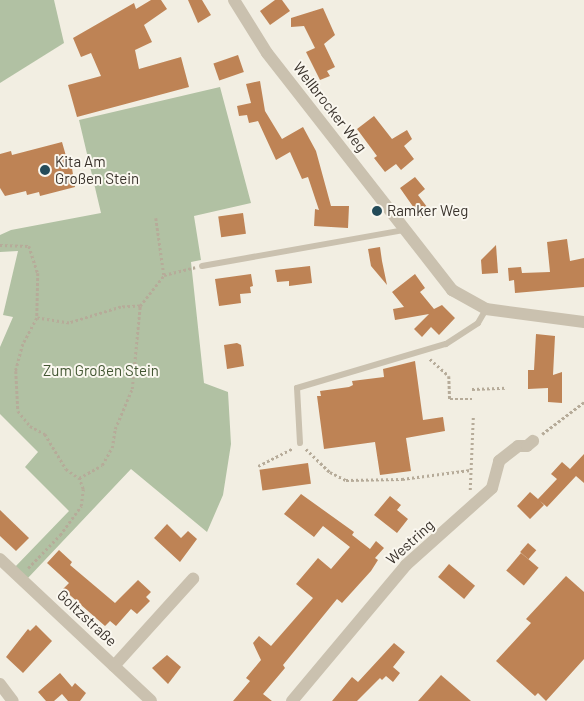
<!DOCTYPE html>
<meta charset="utf-8">
<style>
body{margin:0}
#map{position:relative;width:584px;height:701px;overflow:hidden;background:#f2eee2;font-family:Barlow,sans-serif}
div>[style]{position:absolute}
.green>*{inset:0;background:#b1c1a3}
.building>*{inset:0;background:#be8355;transform-origin:0 0}
.path>*{height:2.5px;margin-top:-1.25px;transform-origin:0;background:repeating-linear-gradient(90deg,#b6ab99 0 2.5px,transparent 0 5px)}
.lane>*{height:6px;margin:-3px;padding:0 3px;transform-origin:3px;border-radius:3px;background:#cac1af}
.street>*{height:12px;margin:-6px;padding:0 6px;transform-origin:6px;border-radius:6px;background:#cac1af}
.dots>*{width:14px;height:14px;translate:-50% -50%;box-sizing:border-box;border:2px solid #faf7ef;border-radius:50%}
span{translate:-50% -50%;white-space:nowrap;text-align:center;line-height:1.15;-webkit-text-stroke:4px #faf7ef;paint-order:stroke}
.street-label{font-size:15px;color:#3a332c}
.poi-label{font-size:15px;color:#3a332c}
.left{translate:0 -50%;text-align:left}
.park-label{font-size:15px;color:#425632}
</style>
<div id="map">
<div class="green">
<i style="clip-path:polygon(0 0,54px 0,64px 43px,0 83px)"></i>
<i style="clip-path:polygon(220px 87px,251px 203px,194px 216px,201px 260px,191px 262px,204px 383px,228px 392px,231px 444px,223px 495px,207px 532px,131px 469px,27px 579px,14px 568px,69px 511px,25px 467px,38px 452px,0 414px,0 347px,13px 317px,3px 315px,18px 251px,0 252px,0 235px,11px 230px,101px 213px,79px 120px)"></i>
</div>
<div class="building">
<i style="clip-path:polygon(151px 0,161px 0,167px 9px,144px 25px,152px 42px,135px 50px,139px 69px,181px 57px,189px 87px,77px 117px,68px 85px,101px 76px,91px 53px,81px 57px,73px 38px,134px 3px,136px 9px)"></i>
<i style="clip-path:polygon(188px 0,202px 0,211px 15px,198px 23px)"></i>
<i style="clip-path:polygon(275px 0,282px 0,290px 11px,270px 25px,260px 11px)"></i>
<i style="clip-path:polygon(323px 8px,335px 35px,324px 44px,335px 67px,327px 71px,330px 76px,320px 80px,306px 52px,315px 48px,304px 26px,291px 27px,291px 18px)"></i>
<i style="left:238px;top:55px;width:18px;height:26px;rotate:71deg"></i>
<i style="clip-path:polygon(260px 81px,265px 111px,282px 139px,303px 127px,316px 151px,331px 206px,349px 206px,348px 228px,314px 226px,315px 209px,319px 210px,308px 177px,302px 179px,290px 152px,276px 160px,258px 121px,249px 123px,247px 115px,239px 116px,237px 106px,251px 103px,246px 84px)"></i>
<i style="clip-path:polygon(374px 116px,392px 139px,407px 130px,412px 139px,404px 146px,414px 159px,401px 170px,396px 164px,385px 172px,374px 158px,377px 156px,357px 129px)"></i>
<i style="clip-path:polygon(62px 142px,68px 163px,71px 162px,75px 187px,40px 196px,39px 192px,27px 195px,26px 191px,5px 196px,0 188px,0 154px,11px 151px,12px 155px)"></i>
<i style="clip-path:polygon(415px 177px,425px 189px,418px 195px,430px 211px,421px 218px,400px 188px)"></i>
<i style="left:243px;top:213px;width:21px;height:25px;rotate:82deg"></i>
<i style="clip-path:polygon(567px 239px,570px 261px,584px 258px,584px 287px,515px 293px,514px 280px,509px 281px,508px 268px,521px 267px,522px 273px,550px 272px,547px 242px)"></i>
<i style="clip-path:polygon(496px 245px,498px 273px,482px 274px,481px 260px)"></i>
<i style="clip-path:polygon(380px 247px,382px 261px,387px 285px,371px 266px,368px 249px)"></i>
<i style="clip-path:polygon(310px 266px,312px 283px,289px 286px,289px 281px,277px 282px,275px 270px)"></i>
<i style="clip-path:polygon(251px 274px,253px 286px,250px 287px,251px 293px,240px 294px,241px 303px,219px 306px,215px 279px)"></i>
<i style="clip-path:polygon(415px 274px,425px 288px,420px 292px,434px 309px,442px 305px,455px 318px,439px 335px,431px 327px,422px 337px,414px 329px,429px 314px,395px 320px,393px 309px,404px 307px,392px 292px)"></i>
<i style="clip-path:polygon(536px 334px,555px 336px,553px 375px,562px 372px,562px 403px,548px 402px,548px 388px,528px 389px,528px 370px,534px 370px)"></i>
<i style="clip-path:polygon(237px 343px,241px 345px,244px 366px,227px 369px,224px 345px)"></i>
<i style="clip-path:polygon(415px 361px,423px 420px,443px 417px,445px 431px,406px 438px,411px 471px,380px 475px,375px 442px,324px 449px,317px 396px,321px 396px,320px 391px,349px 387px,353px 385px,352px 381px,384px 377px,383px 369px)"></i>
<i style="clip-path:polygon(584px 454px,584px 483px,576px 476px,547px 507px,540px 501px,544px 505px,530px 519px,517px 506px,530px 492px,538px 499px,557px 479px,551px 474px,562px 462px,570px 469px)"></i>
<i style="left:308px;top:463px;width:21px;height:49px;rotate:82deg"></i>
<i style="clip-path:polygon(301px 494px,354px 532px,352px 535px,370px 549px,376px 541px,384px 548px,375px 558px,378px 560px,371px 571px,342px 603px,337px 599px,283px 665px,285px 668px,263px 694px,272px 701px,233px 701px,250px 681px,246px 678px,261px 660px,253px 643px,259px 636px,271px 646px,313px 598px,296px 584px,318px 558px,331px 569px,350px 547px,323px 526px,314px 537px,284px 514px)"></i>
<i style="clip-path:polygon(390px 496px,401px 505px,397px 510px,408px 519px,397px 533px,374px 515px)"></i>
<i style="clip-path:polygon(0 510px,29px 538px,16px 551px,0 536px)"></i>
<i style="clip-path:polygon(167px 524px,181px 538px,188px 531px,197px 539px,180px 562px,154px 538px)"></i>
<i style="left:528px;top:543px;width:11px;height:12px;rotate:41deg"></i>
<i style="clip-path:polygon(59px 550px,72px 562px,70px 565px,115px 603px,138px 580px,151px 592px,146px 597px,150px 601px,137px 614px,131px 609px,116px 626px,110px 621px,105px 626px,63px 589px,69px 583px,47px 563px)"></i>
<i style="left:521px;top:553px;width:23px;height:23px;rotate:40deg"></i>
<i style="left:449px;top:564px;width:34px;height:17px;rotate:40deg"></i>
<i style="clip-path:polygon(566px 576px,584px 592px,584px 659px,546px 701px,538px 693px,535px 696px,496px 661px,531px 623px,526px 619px)"></i>
<i style="clip-path:polygon(36px 625px,52px 641px,23px 673px,6px 657px,28px 629px,30px 631px)"></i>
<i style="clip-path:polygon(394px 643px,405px 652px,393px 667px,400px 673px,393px 682px,386px 676px,382px 680px,380px 678px,357px 701px,332px 701px,352px 677px,358px 682px)"></i>
<i style="clip-path:polygon(167px 655px,181px 667px,168px 684px,152px 668px)"></i>
<i style="clip-path:polygon(60px 673px,72px 687px,75px 683px,86px 693px,80px 701px,68px 701px,62px 694px,54px 701px,46px 701px,38px 692px)"></i>
<i style="clip-path:polygon(441px 675px,471px 701px,418px 701px)"></i>
</div>
<div class="path">
<i style="left:156px;top:218px;width:58px;rotate:82deg"></i>
<i style="left:0;top:245px;width:29px;rotate:2deg"></i>
<i style="left:29px;top:246px;width:28px;rotate:72deg"></i>
<i style="left:38px;top:273px;width:45px;rotate:91.3deg"></i>
<i style="left:37px;top:318px;width:30px;rotate:118deg"></i>
<i style="left:23px;top:344px;width:28px;rotate:105deg"></i>
<i style="left:16px;top:371px;width:40px;rotate:87.1deg"></i>
<i style="left:18px;top:411px;width:19px;rotate:51deg"></i>
<i style="left:30px;top:426px;width:17px;rotate:28deg"></i>
<i style="left:45px;top:434px;width:41px;rotate:59deg"></i>
<i style="left:66px;top:469px;width:16px;rotate:35deg"></i>
<i style="left:79px;top:478px;width:26px;rotate:-29deg"></i>
<i style="left:102px;top:465px;width:20px;rotate:-60deg"></i>
<i style="left:112px;top:448px;width:19px;rotate:-81deg"></i>
<i style="left:115px;top:429px;width:43px;rotate:-67deg"></i>
<i style="left:132px;top:389px;width:83px;rotate:-84.5deg"></i>
<i style="left:140px;top:306px;width:19px;rotate:177deg"></i>
<i style="left:121px;top:307px;width:54px;rotate:162.9deg"></i>
<i style="left:69px;top:323px;width:32px;rotate:-171deg"></i>
<i style="left:140px;top:306px;width:39px;rotate:-52deg"></i>
<i style="left:164px;top:275px;width:32px;rotate:-14deg"></i>
<i style="left:430px;top:359px;width:25px;rotate:42deg"></i>
<i style="left:449px;top:376px;width:23px;rotate:88deg"></i>
<i style="left:450px;top:399px;width:22px"></i>
<i style="left:472px;top:389px;width:34px;rotate:-2deg"></i>
<i style="left:542px;top:434px;width:53px;rotate:-37.3deg"></i>
<i style="left:306px;top:449px;width:33px;rotate:44deg"></i>
<i style="left:330px;top:472px;width:18px;rotate:27deg"></i>
<i style="left:346px;top:480px;width:56px;rotate:-1deg"></i>
<i style="left:402px;top:479px;width:69px;rotate:-7.5deg"></i>
<i style="left:258px;top:466px;width:38px;rotate:-27deg"></i>
<i style="left:470px;top:490px;width:73px;rotate:-87.6deg"></i>
<i style="left:28px;top:568px;width:46px;rotate:-45.9deg"></i>
<i style="left:60px;top:535px;width:36px;rotate:-54deg"></i>
<i style="left:81px;top:506px;width:17px;rotate:-83deg"></i>
<i style="left:83px;top:489px;width:12px;rotate:-110deg"></i>
</div>
<div class="lane">
<i style="left:202px;top:266px;width:206px;rotate:-10.1deg"></i>
<i style="left:300px;top:443px;width:55px;rotate:-93.1deg"></i>
<i style="left:297px;top:388px;width:155px;rotate:-16.5deg"></i>
<i style="left:446px;top:344px;width:38px;rotate:-33deg"></i>
<i style="left:478px;top:323px;width:16px;rotate:-60deg"></i>
</div>
<div class="street">
<i style="left:234px;top:0;width:62px;rotate:58.1deg"></i>
<i style="left:267px;top:53px;width:301px;rotate:52deg"></i>
<i style="left:452px;top:290px;width:39px;rotate:29deg"></i>
<i style="left:486px;top:309px;width:99px;rotate:7.6deg"></i>
<i style="left:0;top:559px;width:207px;rotate:43.2deg"></i>
<i style="left:114px;top:666px;width:118px;rotate:-47.8deg"></i>
<i style="left:0;top:684px;width:21px;rotate:53deg"></i>
<i style="left:292px;top:701px;width:177px;rotate:-50deg"></i>
<i style="left:406px;top:565px;width:115px;rotate:-41.8deg"></i>
<i style="left:492px;top:488px;width:28px;rotate:-75deg"></i>
<i style="left:499px;top:461px;width:24px;rotate:-38deg"></i>
<i style="left:518px;top:446px;width:9px"></i>
<i style="left:527px;top:446px;width:8px;rotate:-40deg"></i>
</div>
<div class="dots">
<i style="left:45px;top:170px;background:#244b59"></i>
<i style="left:377px;top:211px;background:#244b59"></i>
</div>
<div class="street-label">
<span style="left:330px;top:107px;rotate:52deg">Wellbrocker Weg</span>
<span style="left:410px;top:542px;rotate:-42deg">Westring</span>
<span style="left:87px;top:618px;rotate:43deg">Goltzstraße</span>
</div>
<div class="poi-label">
<span class="left" style="left:55px;top:170px">Kita Am<br>Großen Stein</span>
<span class="left" style="left:387px;top:211px">Ramker Weg</span>
</div>
<div class="park-label">
<span style="left:101px;top:371px">Zum Großen Stein</span>
</div>
</div>
